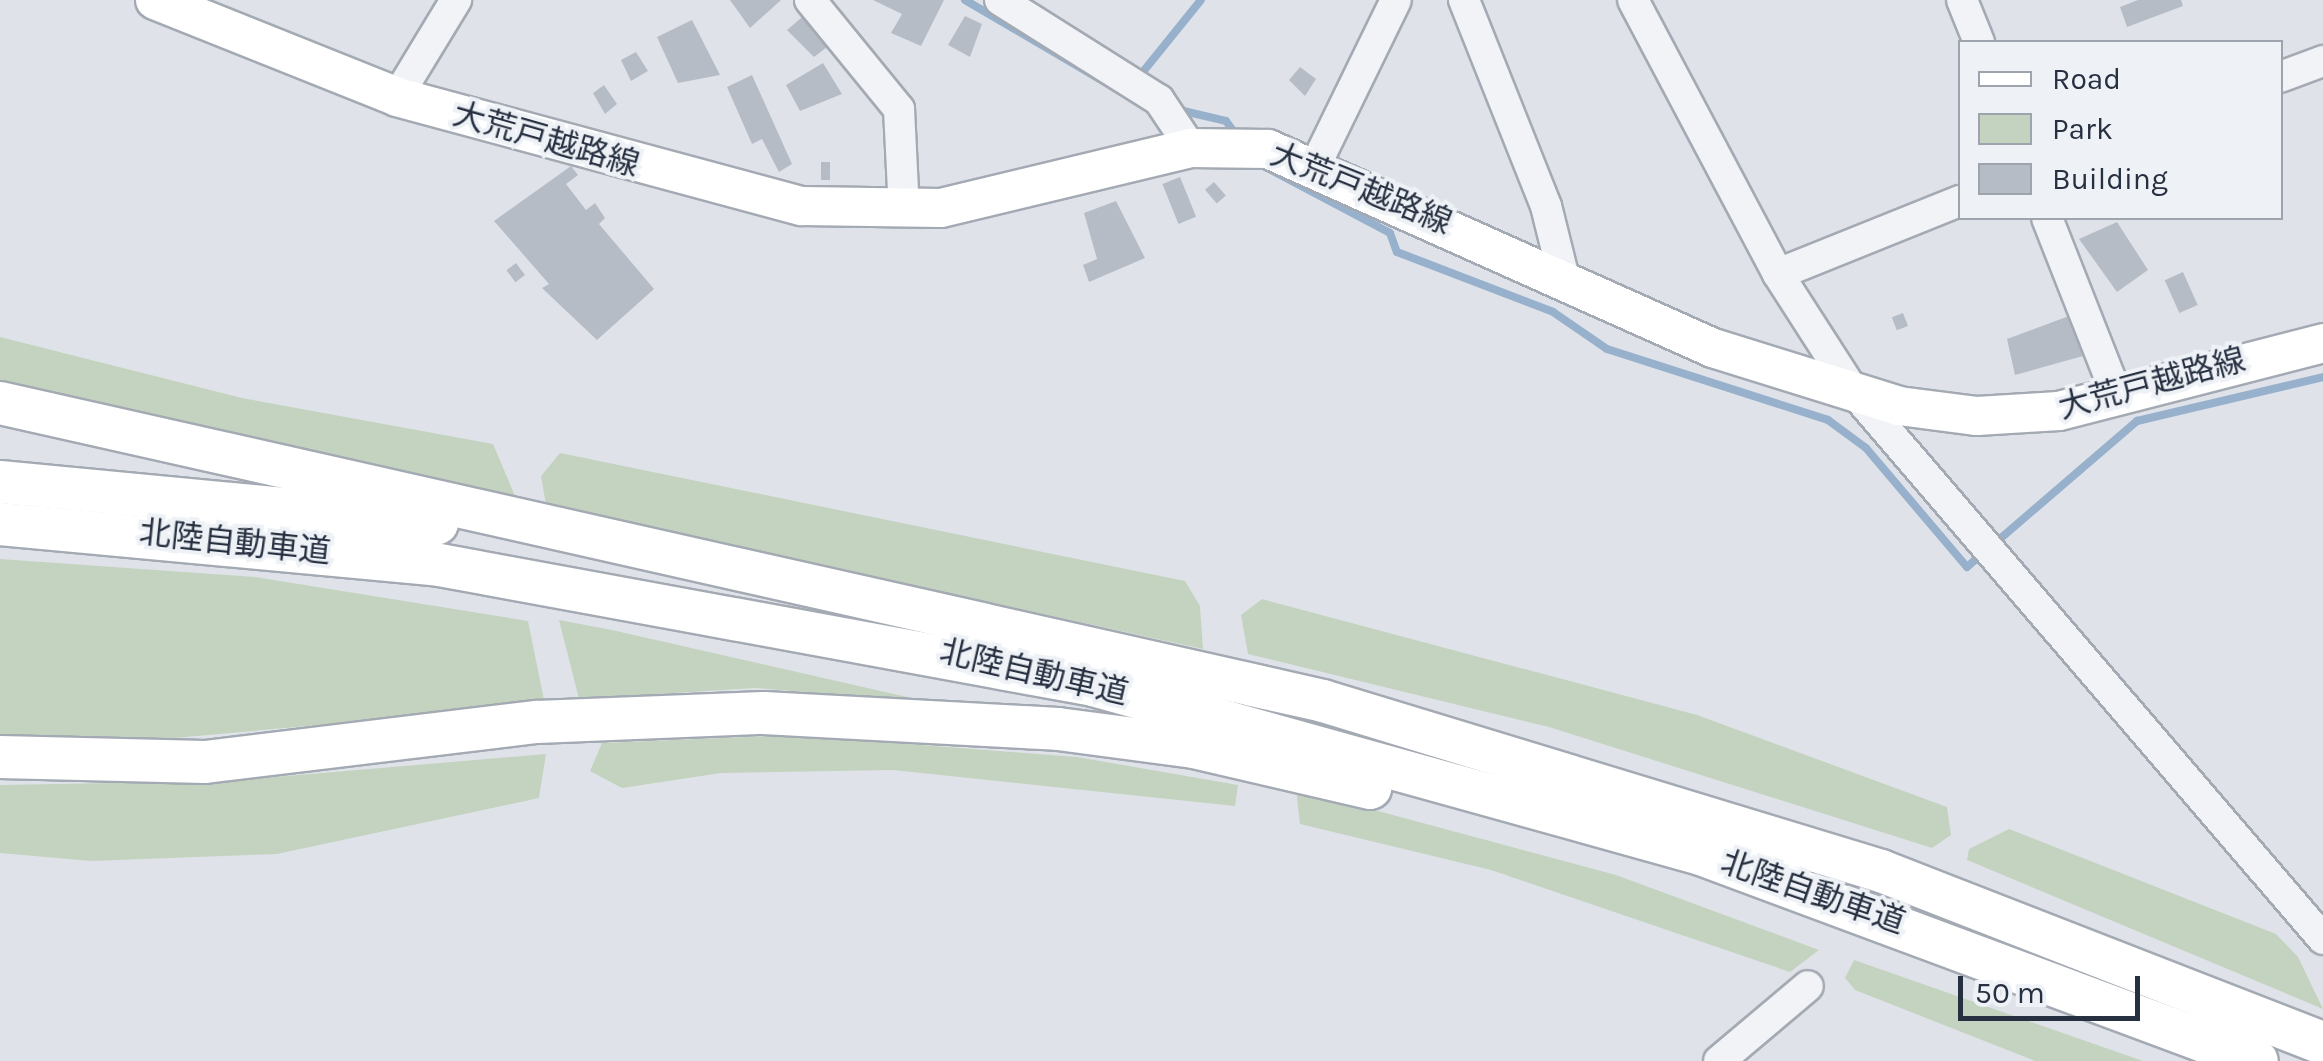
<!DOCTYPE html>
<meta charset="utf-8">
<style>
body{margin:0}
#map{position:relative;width:2323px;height:1061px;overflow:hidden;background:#dfe3e9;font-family:Karla,"Noto Sans JP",sans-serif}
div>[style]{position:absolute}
.green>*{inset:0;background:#c4d3bf}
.stream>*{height:8px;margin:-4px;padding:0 4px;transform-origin:4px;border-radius:4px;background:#97b0cb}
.building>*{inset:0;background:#b6bcc6;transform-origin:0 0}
.roads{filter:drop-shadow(2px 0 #a4aab3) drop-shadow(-2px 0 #a4aab3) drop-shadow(0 2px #a4aab3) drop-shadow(0 -2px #a4aab3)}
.minor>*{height:30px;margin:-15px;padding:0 15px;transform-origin:15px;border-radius:15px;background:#f2f3f7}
.major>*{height:38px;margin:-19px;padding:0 19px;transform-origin:19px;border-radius:19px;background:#fff}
.highway>*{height:42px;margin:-21px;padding:0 21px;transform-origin:21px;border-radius:21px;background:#fff}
span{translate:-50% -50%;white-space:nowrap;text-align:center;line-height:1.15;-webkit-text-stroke:8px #eef2f6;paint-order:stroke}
.street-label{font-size:32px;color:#273041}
.legend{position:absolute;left:1958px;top:40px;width:325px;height:180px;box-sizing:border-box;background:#eef2f6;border:2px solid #9ea4ae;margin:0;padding:12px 18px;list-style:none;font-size:30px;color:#273041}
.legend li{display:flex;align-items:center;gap:20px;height:50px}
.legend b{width:50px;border:2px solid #9ea4ae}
.scale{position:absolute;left:1958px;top:976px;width:182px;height:45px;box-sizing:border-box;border:5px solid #273041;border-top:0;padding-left:12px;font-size:30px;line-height:35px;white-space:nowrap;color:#273041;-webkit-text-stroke:8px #eef2f6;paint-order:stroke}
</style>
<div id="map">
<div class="green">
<i style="clip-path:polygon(0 337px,242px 398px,493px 444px,518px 503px,0 390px)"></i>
<i style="clip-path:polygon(560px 453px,1185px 581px,1200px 606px,1203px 649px,546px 505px,541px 476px)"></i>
<i style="clip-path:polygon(0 559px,255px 577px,528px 621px,545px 705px,140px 741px,0 738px)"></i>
<i style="clip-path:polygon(1262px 599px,1697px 715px,1947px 807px,1951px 835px,1932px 848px,1549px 727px,1248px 654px,1241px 615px)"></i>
<i style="clip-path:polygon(559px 620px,612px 630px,929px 702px,755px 688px,579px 699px)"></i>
<i style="clip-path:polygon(792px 735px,1077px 757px,1238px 785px,1235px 806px,893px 770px,721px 773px,622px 788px,590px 771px,602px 743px)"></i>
<i style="clip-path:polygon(546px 754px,539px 798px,277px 854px,91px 861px,0 853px,0 785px,228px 781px)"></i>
<i style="clip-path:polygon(1296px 789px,1616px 875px,1819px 950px,1790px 972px,1491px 870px,1300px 824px)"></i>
<i style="clip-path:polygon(2009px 829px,2276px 934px,2298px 957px,2323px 1009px,1967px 860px,1969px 849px)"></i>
<i style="clip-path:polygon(1854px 960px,2143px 1061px,2035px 1061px,1855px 990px,1845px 978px)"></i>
</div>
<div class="stream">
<i style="left:965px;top:0;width:199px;rotate:30.4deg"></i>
<i style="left:1138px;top:78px;width:100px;rotate:-51.1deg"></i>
<i style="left:1175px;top:109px;width:52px;rotate:13.2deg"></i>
<i style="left:1226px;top:121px;width:19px;rotate:54deg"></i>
<i style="left:1258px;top:163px;width:149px;rotate:27.9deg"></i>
<i style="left:1390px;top:233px;width:20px;rotate:70deg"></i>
<i style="left:1397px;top:252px;width:167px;rotate:21deg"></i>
<i style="left:1553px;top:312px;width:65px;rotate:34.4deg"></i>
<i style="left:1607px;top:349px;width:232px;rotate:17.8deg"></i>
<i style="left:1828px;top:420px;width:47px;rotate:36.4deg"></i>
<i style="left:1866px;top:448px;width:156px;rotate:49.7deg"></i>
<i style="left:1967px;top:567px;width:21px;rotate:-41deg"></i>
<i style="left:1994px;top:544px;width:189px;rotate:-40.7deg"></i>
<i style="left:2137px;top:421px;width:191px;rotate:-13.3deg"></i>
</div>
<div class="building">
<i style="clip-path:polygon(730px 0,781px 0,750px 28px)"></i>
<i style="clip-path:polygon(873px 0,944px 0,921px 46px,891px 33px,902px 14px)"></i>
<i style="clip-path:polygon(2138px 0,2181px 0,2183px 6px,2127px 27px,2120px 7px)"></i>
<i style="clip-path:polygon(808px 12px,835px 41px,814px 57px,787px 30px)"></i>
<i style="clip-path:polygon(965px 16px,982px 24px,970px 57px,948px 45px)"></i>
<i style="clip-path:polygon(692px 20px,720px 75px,678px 83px,657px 37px)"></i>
<i style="clip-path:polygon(636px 52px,648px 71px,631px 81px,621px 60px)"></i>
<i style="clip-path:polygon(823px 63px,842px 94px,800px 111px,786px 85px)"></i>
<i style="clip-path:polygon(1300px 67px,1316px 79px,1305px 96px,1289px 80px)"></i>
<i style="clip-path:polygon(752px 75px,792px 164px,779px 172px,762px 139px,752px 144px,727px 87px)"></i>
<i style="clip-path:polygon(604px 85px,617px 104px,605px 114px,593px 93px)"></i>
<i style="left:821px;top:162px;width:9px;height:18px"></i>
<i style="clip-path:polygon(571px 166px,578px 175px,566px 184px,586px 210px,595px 203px,605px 218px,599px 224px,654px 289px,597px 340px,542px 288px,549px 284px,494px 221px)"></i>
<i style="left:1180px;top:177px;width:43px;height:19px;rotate:68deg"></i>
<i style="left:1214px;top:182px;width:18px;height:12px;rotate:49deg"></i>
<i style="clip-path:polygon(1116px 201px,1145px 258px,1089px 282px,1083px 265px,1097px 259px,1084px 213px)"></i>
<i style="clip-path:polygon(2117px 222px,2148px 270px,2117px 292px,2079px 239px)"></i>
<i style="left:516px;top:263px;width:15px;height:12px;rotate:53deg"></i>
<i style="left:2183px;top:272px;width:36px;height:20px;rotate:66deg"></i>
<i style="left:1903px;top:313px;width:14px;height:12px;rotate:69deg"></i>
<i style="clip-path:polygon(2069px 316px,2083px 356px,2015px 375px,2007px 339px)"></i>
</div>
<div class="roads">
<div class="minor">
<i style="left:810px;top:0;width:141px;rotate:50.8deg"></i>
<i style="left:899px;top:109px;width:101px;rotate:87.2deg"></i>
<i style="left:1000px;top:0;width:188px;rotate:32.2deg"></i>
<i style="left:1159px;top:100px;width:58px;rotate:56.3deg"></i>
<i style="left:1464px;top:0;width:222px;rotate:68.3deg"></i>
<i style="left:1546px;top:206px;width:74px;rotate:76deg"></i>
<i style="left:1633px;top:0;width:310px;rotate:62.1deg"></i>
<i style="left:1778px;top:274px;width:139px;rotate:57.3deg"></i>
<i style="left:1853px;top:391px;width:722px;rotate:49.38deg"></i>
<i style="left:1962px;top:0;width:45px;rotate:68deg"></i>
<i style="left:2280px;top:77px;width:46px;rotate:-20.4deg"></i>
<i style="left:397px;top:97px;width:114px;rotate:-58.7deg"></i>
<i style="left:1316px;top:164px;width:182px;rotate:-64deg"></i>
<i style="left:2047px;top:218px;width:191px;rotate:68.5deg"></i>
<i style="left:1778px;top:274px;width:196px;rotate:-21.9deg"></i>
<i style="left:1719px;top:1061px;width:116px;rotate:-40.1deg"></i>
</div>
<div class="major">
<i style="left:155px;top:0;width:261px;rotate:21.8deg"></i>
<i style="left:397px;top:97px;width:419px;rotate:15.1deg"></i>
<i style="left:802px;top:206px;width:139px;rotate:0.8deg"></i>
<i style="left:941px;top:208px;width:257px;rotate:-13.5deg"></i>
<i style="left:1191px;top:148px;width:77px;rotate:0.7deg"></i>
<i style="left:1268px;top:149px;width:487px;rotate:24.1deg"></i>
<i style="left:1713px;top:348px;width:195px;rotate:17.3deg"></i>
<i style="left:1899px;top:406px;width:79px;rotate:7.3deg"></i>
<i style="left:1977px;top:416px;width:82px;rotate:-3.5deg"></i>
<i style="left:2059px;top:411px;width:273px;rotate:-14.4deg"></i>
</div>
<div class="highway">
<i style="left:0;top:403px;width:1356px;rotate:12.69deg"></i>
<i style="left:1323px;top:701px;width:583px;rotate:16.94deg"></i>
<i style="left:1881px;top:871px;width:474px;rotate:21.3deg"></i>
<i style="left:0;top:482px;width:439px;rotate:5.4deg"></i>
<i style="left:0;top:524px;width:436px;rotate:5.3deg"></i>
<i style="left:434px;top:564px;width:670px;rotate:10.4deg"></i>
<i style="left:1093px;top:685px;width:631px;rotate:15.53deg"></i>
<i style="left:1701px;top:854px;width:593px;rotate:20.42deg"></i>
<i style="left:0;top:757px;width:205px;rotate:1.4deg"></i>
<i style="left:205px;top:762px;width:334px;rotate:-6.9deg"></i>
<i style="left:537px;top:722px;width:227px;rotate:-2.3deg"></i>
<i style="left:764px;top:713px;width:294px;rotate:3.1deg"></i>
<i style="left:1058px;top:729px;width:137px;rotate:7.5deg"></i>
<i style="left:1194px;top:747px;width:181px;rotate:13.1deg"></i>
</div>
</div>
<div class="street-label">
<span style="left:546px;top:140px;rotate:16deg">大荒戸越路線</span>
<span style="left:1361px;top:189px;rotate:22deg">大荒戸越路線</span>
<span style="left:2152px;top:384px;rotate:-15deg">大荒戸越路線</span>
<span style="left:235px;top:543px;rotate:6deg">北陸自動車道</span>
<span style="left:1034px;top:673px;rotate:13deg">北陸自動車道</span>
<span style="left:1813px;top:893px;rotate:19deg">北陸自動車道</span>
</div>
<ul class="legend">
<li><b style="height:12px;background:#fff"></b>Road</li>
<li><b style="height:28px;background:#c4d3bf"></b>Park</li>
<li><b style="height:28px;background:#b6bcc6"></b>Building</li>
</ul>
<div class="scale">50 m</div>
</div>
